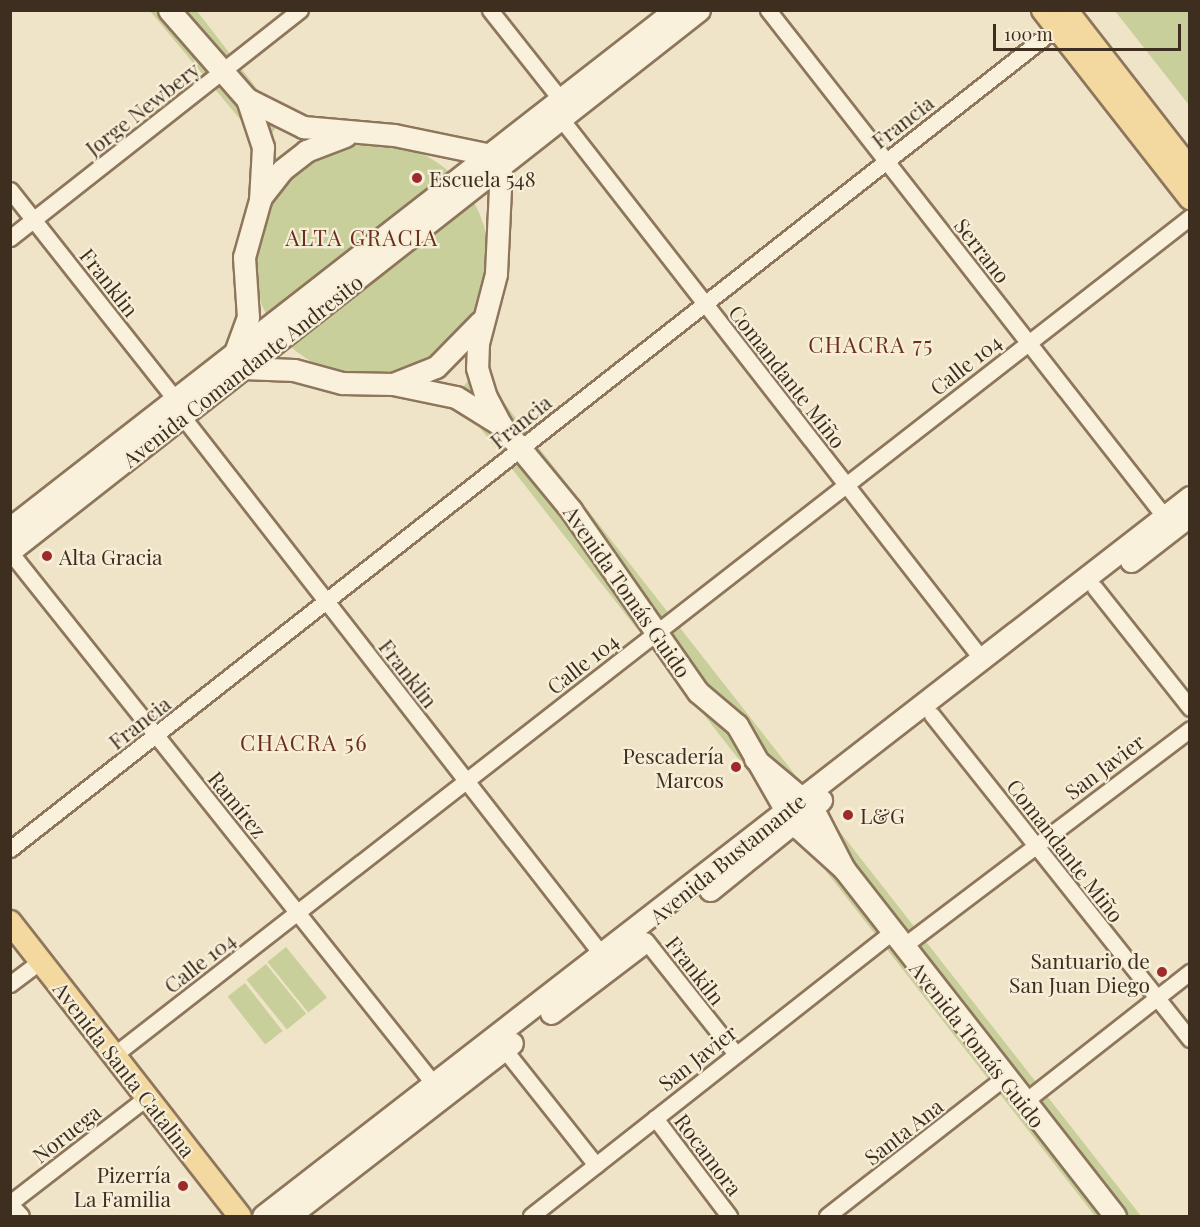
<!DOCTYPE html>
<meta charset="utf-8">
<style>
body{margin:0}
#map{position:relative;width:1200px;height:1227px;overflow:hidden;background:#f0e4c8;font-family:"Playfair Display",serif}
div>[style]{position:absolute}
.green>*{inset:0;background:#c9cf9b;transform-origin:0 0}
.round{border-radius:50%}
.roads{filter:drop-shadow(2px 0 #8d765c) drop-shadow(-2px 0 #8d765c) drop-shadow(0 2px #8d765c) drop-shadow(0 -2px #8d765c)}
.minor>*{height:15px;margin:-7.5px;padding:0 7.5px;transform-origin:7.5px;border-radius:7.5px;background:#faf1dc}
.secondary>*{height:21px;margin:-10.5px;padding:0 10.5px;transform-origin:10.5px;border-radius:10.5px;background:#faf1dc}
.primary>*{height:22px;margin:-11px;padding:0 11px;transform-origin:11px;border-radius:11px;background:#f3d9a0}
.dots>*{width:16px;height:16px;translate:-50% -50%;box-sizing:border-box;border:3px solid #f7eed8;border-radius:50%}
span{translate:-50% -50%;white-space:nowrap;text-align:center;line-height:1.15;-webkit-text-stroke:4.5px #f7eed8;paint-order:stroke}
.street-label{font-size:21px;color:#3d2e20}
.poi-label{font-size:21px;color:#3d2e20}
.left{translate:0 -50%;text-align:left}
.right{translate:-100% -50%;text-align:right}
.neighbourhood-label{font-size:22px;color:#6b2e1e;letter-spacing:1.5px}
.frame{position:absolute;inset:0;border:12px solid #3d2e20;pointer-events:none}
.scale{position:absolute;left:993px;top:24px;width:188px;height:27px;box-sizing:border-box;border:3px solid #3d2e20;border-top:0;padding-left:8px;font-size:18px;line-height:21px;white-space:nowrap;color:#3d2e20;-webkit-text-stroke:4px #f7eed8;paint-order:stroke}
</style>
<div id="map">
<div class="green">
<i style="clip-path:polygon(150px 11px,197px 11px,281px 120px,263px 147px)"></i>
<i style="clip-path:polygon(1115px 11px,1189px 11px,1189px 105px)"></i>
<i class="round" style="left:253px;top:142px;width:236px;height:236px"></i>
<i style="clip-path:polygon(477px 368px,532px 439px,1141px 1216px,1095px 1216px,456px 397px)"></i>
<i style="left:286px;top:947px;width:65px;height:24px;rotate:51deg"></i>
<i style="left:266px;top:964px;width:64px;height:25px;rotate:51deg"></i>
<i style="left:245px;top:983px;width:61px;height:22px;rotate:52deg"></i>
</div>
<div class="roads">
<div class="minor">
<i style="left:490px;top:10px;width:115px;rotate:51.7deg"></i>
<i style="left:768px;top:10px;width:643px;rotate:51.95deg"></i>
<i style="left:562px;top:120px;width:682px;rotate:52.09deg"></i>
<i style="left:10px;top:190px;width:268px;rotate:51.7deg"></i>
<i style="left:10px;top:238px;width:369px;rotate:-38.2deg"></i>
<i style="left:182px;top:416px;width:683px;rotate:52.07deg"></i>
<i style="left:10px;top:552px;width:680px;rotate:51.45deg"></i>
<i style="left:1095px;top:588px;width:153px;rotate:51.6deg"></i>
<i style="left:932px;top:715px;width:414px;rotate:51.5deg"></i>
<i style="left:10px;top:849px;width:1330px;rotate:-38.13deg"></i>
<i style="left:646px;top:941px;width:144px;rotate:51.5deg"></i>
<i style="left:902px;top:947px;width:361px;rotate:-37.1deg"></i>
<i style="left:10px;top:984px;width:39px;rotate:-37deg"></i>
<i style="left:504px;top:1049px;width:148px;rotate:51.6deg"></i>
<i style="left:114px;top:1055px;width:1364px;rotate:-37.91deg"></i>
<i style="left:1024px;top:1102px;width:211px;rotate:-38.1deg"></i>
<i style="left:655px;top:1118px;width:123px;rotate:52.9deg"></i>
<i style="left:10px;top:1203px;width:173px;rotate:-37.7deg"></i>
<i style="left:10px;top:1204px;width:16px;rotate:47deg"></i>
<i style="left:531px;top:1216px;width:458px;rotate:-38.2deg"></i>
<i style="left:827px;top:1216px;width:226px;rotate:-38deg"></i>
</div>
<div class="secondary">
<i style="left:169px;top:10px;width:118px;rotate:48.8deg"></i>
<i style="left:247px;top:99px;width:51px;rotate:71.6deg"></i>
<i style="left:263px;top:147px;width:53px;rotate:93.2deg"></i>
<i style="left:260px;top:200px;width:59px;rotate:105.7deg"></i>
<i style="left:244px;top:257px;width:60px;rotate:86.2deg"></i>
<i style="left:248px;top:317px;width:40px;rotate:110.2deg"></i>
<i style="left:247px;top:99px;width:63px;rotate:26.6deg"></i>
<i style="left:303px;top:127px;width:91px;rotate:5deg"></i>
<i style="left:394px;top:135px;width:99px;rotate:11.7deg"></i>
<i style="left:501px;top:167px;width:107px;rotate:92.7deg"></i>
<i style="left:496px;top:274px;width:71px;rotate:104.6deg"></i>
<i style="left:478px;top:343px;width:25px;rotate:92deg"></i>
<i style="left:477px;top:368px;width:30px;rotate:73deg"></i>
<i style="left:486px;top:397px;width:32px;rotate:62deg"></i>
<i style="left:501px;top:425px;width:110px;rotate:50.5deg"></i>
<i style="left:571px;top:510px;width:222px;rotate:55.1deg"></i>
<i style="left:698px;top:692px;width:51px;rotate:40.2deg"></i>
<i style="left:737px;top:725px;width:113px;rotate:60.3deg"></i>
<i style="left:793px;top:823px;width:69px;rotate:42deg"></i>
<i style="left:261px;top:197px;width:34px;rotate:-52deg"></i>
<i style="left:282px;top:170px;width:31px;rotate:-38deg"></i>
<i style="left:306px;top:151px;width:42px;rotate:-21deg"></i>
<i style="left:244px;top:368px;width:50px;rotate:2.3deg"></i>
<i style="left:294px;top:370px;width:50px;rotate:15.2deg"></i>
<i style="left:342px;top:383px;width:51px;rotate:1.1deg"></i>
<i style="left:393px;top:384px;width:64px;rotate:11.7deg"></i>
<i style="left:456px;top:397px;width:53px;rotate:31.9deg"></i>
<i style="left:393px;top:384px;width:46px;rotate:-21.6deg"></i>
<i style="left:436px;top:367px;width:63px;rotate:-45.6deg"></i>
<i style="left:10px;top:528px;width:843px;rotate:-37.92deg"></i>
<i style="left:10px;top:551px;width:876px;rotate:-38.14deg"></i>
<i style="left:1131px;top:561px;width:75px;rotate:-37.9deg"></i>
<i style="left:755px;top:759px;width:75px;rotate:40.1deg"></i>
<i style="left:812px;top:807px;width:70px;rotate:62.7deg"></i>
<i style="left:844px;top:869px;width:440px;rotate:52deg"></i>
<i style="left:710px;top:890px;width:143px;rotate:-39deg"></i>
<i style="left:551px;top:1013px;width:116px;rotate:-37.3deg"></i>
<i style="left:263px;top:1216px;width:1173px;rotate:-37.8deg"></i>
<i style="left:289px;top:1216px;width:282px;rotate:-37.8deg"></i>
</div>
<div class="primary">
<i style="left:1043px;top:10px;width:239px;rotate:52deg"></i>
<i style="left:1066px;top:10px;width:202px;rotate:52.1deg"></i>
<i style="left:10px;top:922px;width:373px;rotate:52deg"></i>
</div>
</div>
<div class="dots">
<i style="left:417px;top:178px;background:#9e2a2b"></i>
<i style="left:47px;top:556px;background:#9e2a2b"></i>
<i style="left:736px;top:767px;background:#9e2a2b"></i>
<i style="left:848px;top:815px;background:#9e2a2b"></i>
<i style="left:1162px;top:972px;background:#9e2a2b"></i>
<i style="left:183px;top:1186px;background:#9e2a2b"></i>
</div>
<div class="street-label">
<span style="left:142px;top:108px;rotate:-38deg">Jorge Newbery</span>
<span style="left:902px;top:121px;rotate:-38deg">Francia</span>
<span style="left:983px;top:250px;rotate:52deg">Serrano</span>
<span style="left:110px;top:282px;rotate:52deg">Franklin</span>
<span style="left:965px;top:364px;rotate:-38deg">Calle 104</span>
<span style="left:242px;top:370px;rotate:-38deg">Avenida Comandante Andresito</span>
<span style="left:788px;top:376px;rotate:52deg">Comandante Miño</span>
<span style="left:520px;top:421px;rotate:-39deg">Francia</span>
<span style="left:628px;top:591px;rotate:55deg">Avenida Tomás Guido</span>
<span style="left:582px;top:663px;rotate:-38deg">Calle 104</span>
<span style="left:409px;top:673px;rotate:52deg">Franklin</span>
<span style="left:139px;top:722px;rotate:-38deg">Francia</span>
<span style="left:1104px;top:766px;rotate:-37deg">San Javier</span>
<span style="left:238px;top:804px;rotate:51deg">Ramírez</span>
<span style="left:1066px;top:850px;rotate:52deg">Comandante Miño</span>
<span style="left:727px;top:858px;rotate:-39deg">Avenida Bustamante</span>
<span style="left:199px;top:962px;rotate:-38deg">Calle 104</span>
<span style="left:696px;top:970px;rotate:52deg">Frankiln</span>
<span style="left:978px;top:1044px;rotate:52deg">Avenida Tomás Guido</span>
<span style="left:697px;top:1057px;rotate:-38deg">San Javier</span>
<span style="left:125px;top:1069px;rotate:52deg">Avenida Santa Catalina</span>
<span style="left:903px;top:1131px;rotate:-38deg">Santa Ana</span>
<span style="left:66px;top:1133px;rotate:-38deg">Noruega</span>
<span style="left:709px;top:1154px;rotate:53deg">Rocamora</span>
</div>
<div class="poi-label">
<span class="left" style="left:429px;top:178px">Escuela 548</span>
<span class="left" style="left:59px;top:556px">Alta Gracia</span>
<span class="right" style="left:724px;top:767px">Pescadería<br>Marcos</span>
<span class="left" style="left:860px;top:815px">L&amp;G</span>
<span class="right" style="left:1150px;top:972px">Santuario de<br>San Juan Diego</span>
<span class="right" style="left:171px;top:1186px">Pizerría<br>La Familia</span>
</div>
<div class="neighbourhood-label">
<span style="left:362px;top:238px">ALTA GRACIA</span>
<span style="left:871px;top:345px">CHACRA 75</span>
<span style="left:304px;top:743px">CHACRA 56</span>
</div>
<div class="frame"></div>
<div class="scale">100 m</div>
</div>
